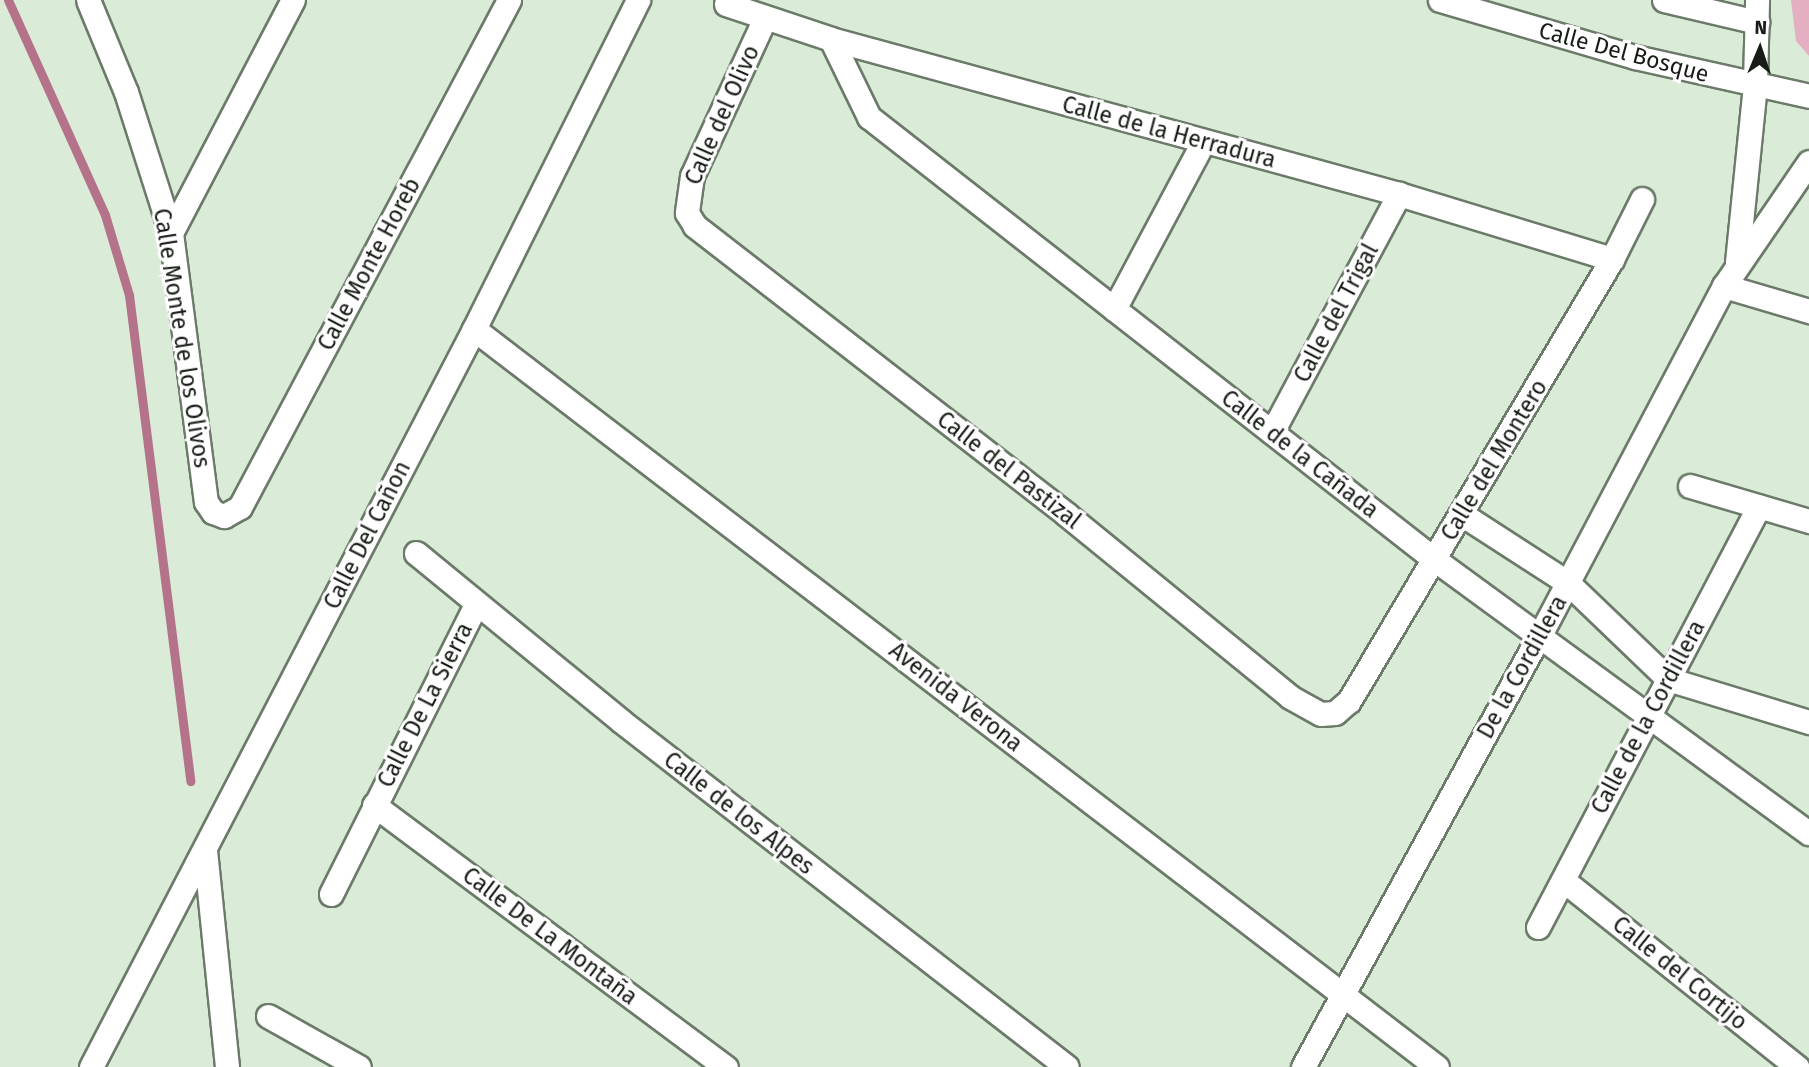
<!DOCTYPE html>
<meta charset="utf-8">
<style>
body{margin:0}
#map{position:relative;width:1809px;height:1067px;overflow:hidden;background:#daebd7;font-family:"Fira Sans",sans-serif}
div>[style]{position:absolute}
.green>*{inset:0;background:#e4afc1}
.stream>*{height:9px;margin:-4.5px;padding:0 4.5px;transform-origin:4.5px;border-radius:4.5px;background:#b5728b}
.roads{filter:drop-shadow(2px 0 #6b7a69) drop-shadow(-2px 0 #6b7a69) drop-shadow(0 2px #6b7a69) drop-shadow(0 -2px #6b7a69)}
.street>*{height:23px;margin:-11.5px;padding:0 11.5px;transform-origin:11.5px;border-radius:11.5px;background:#fff}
span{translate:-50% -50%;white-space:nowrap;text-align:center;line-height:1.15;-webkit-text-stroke:6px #fff;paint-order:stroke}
.street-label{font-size:23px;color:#171c16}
.north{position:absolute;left:1725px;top:14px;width:70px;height:70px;-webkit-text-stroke:5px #fff;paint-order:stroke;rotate:2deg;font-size:19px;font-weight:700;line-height:28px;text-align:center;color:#171c16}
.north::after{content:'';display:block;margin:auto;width:24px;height:32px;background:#171c16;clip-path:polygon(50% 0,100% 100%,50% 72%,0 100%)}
</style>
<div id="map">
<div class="green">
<i style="clip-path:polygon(1791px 0,1809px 0,1809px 56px,1796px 41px)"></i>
</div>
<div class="stream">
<i style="left:8px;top:0;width:236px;rotate:65.7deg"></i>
<i style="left:105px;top:215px;width:84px;rotate:73.3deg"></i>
<i style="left:129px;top:295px;width:490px;rotate:82.8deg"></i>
</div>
<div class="roads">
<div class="street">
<i style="left:88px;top:0;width:100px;rotate:67.6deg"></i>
<i style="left:126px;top:92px;width:148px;rotate:72.3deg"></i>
<i style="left:171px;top:233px;width:271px;rotate:82.6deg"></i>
<i style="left:206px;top:502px;width:12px;rotate:55deg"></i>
<i style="left:213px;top:512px;width:12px;rotate:20deg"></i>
<i style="left:224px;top:516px;width:18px;rotate:-29deg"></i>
<i style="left:240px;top:507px;width:574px;rotate:-62.05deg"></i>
<i style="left:1440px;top:0;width:203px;rotate:16.3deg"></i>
<i style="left:1635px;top:57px;width:178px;rotate:12.6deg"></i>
<i style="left:1664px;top:0;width:96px;rotate:13.3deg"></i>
<i style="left:726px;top:4px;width:111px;rotate:18.4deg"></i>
<i style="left:831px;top:39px;width:589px;rotate:15.26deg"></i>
<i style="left:1399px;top:194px;width:223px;rotate:17deg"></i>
<i style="left:765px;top:18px;width:174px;rotate:114.8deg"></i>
<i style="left:692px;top:176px;width:37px;rotate:98deg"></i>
<i style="left:687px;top:213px;width:15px;rotate:58deg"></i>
<i style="left:695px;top:226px;width:470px;rotate:37.8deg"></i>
<i style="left:1066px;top:514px;width:289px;rotate:39.2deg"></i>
<i style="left:1290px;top:697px;width:35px;rotate:29deg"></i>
<i style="left:1321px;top:714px;width:14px;rotate:-4deg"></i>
<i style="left:1335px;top:713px;width:18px;rotate:-41deg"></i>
<i style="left:1349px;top:701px;width:514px;rotate:-59.25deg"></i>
<i style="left:1612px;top:259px;width:67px;rotate:-63.4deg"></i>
<i style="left:831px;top:39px;width:87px;rotate:64deg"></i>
<i style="left:869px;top:117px;width:717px;rotate:38.04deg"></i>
<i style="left:1434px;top:559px;width:464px;rotate:36.2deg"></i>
<i style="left:171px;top:233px;width:263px;rotate:-62.4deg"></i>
<i style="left:1737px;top:262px;width:179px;rotate:-84.2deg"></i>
<i style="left:1755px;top:84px;width:84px;rotate:-88.6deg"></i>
<i style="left:1724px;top:286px;width:89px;rotate:16.4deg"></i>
<i style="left:1114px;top:309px;width:189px;rotate:-61.9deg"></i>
<i style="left:474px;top:329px;width:1213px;rotate:37.46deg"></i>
<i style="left:1272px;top:432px;width:270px;rotate:-61.9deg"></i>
<i style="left:1690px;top:486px;width:124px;rotate:16.4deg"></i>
<i style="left:1463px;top:515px;width:125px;rotate:32.9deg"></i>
<i style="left:1568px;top:583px;width:139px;rotate:43.8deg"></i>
<i style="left:1668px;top:679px;width:147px;rotate:17deg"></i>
<i style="left:416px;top:553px;width:265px;rotate:39.3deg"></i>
<i style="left:621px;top:721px;width:564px;rotate:37.8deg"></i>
<i style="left:374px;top:805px;width:439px;rotate:36.7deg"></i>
<i style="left:205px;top:850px;width:218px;rotate:84.2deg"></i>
<i style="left:1563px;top:880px;width:300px;rotate:38.6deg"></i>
<i style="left:331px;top:894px;width:323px;rotate:-63.4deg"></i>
<i style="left:1538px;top:927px;width:475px;rotate:-62.3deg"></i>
<i style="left:268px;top:1016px;width:104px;rotate:29.3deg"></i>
<i style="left:91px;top:1067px;width:831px;rotate:-62.57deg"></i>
<i style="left:474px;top:329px;width:368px;rotate:-63.5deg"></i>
<i style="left:1303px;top:1067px;width:493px;rotate:-61.3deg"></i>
<i style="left:1540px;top:635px;width:395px;rotate:-62.2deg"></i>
<i style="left:1724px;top:286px;width:150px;rotate:-55.6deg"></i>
</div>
</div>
<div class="street-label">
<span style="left:1624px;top:52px;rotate:15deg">Calle Del Bosque</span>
<span style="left:722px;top:115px;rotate:-66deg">Calle del Olivo</span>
<span style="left:1169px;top:132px;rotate:15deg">Calle de la Herradura</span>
<span style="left:369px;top:264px;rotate:-62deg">Calle Monte Horeb</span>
<span style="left:1336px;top:313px;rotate:-62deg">Calle del Trigal</span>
<span style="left:182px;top:338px;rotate:81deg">Calle Monte de los Olivos</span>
<span style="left:1300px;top:454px;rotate:38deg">Calle de la Cañada</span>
<span style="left:1494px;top:460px;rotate:-59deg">Calle del Montero</span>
<span style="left:1009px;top:470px;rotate:38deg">Calle del Pastizal</span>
<span style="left:367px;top:535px;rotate:-63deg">Calle Del Cañon</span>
<span style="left:1522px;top:667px;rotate:-61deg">De la Cordillera</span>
<span style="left:956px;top:697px;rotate:38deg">Avenida Verona</span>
<span style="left:425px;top:705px;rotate:-63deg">Calle De La Sierra</span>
<span style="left:1648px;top:717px;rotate:-62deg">Calle de la Cordillera</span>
<span style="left:739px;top:813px;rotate:38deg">Calle de los Alpes</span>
<span style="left:550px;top:936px;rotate:37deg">Calle De La Montaña</span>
<span style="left:1680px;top:973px;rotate:39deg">Calle del Cortijo</span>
</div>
<div class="north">N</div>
</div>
